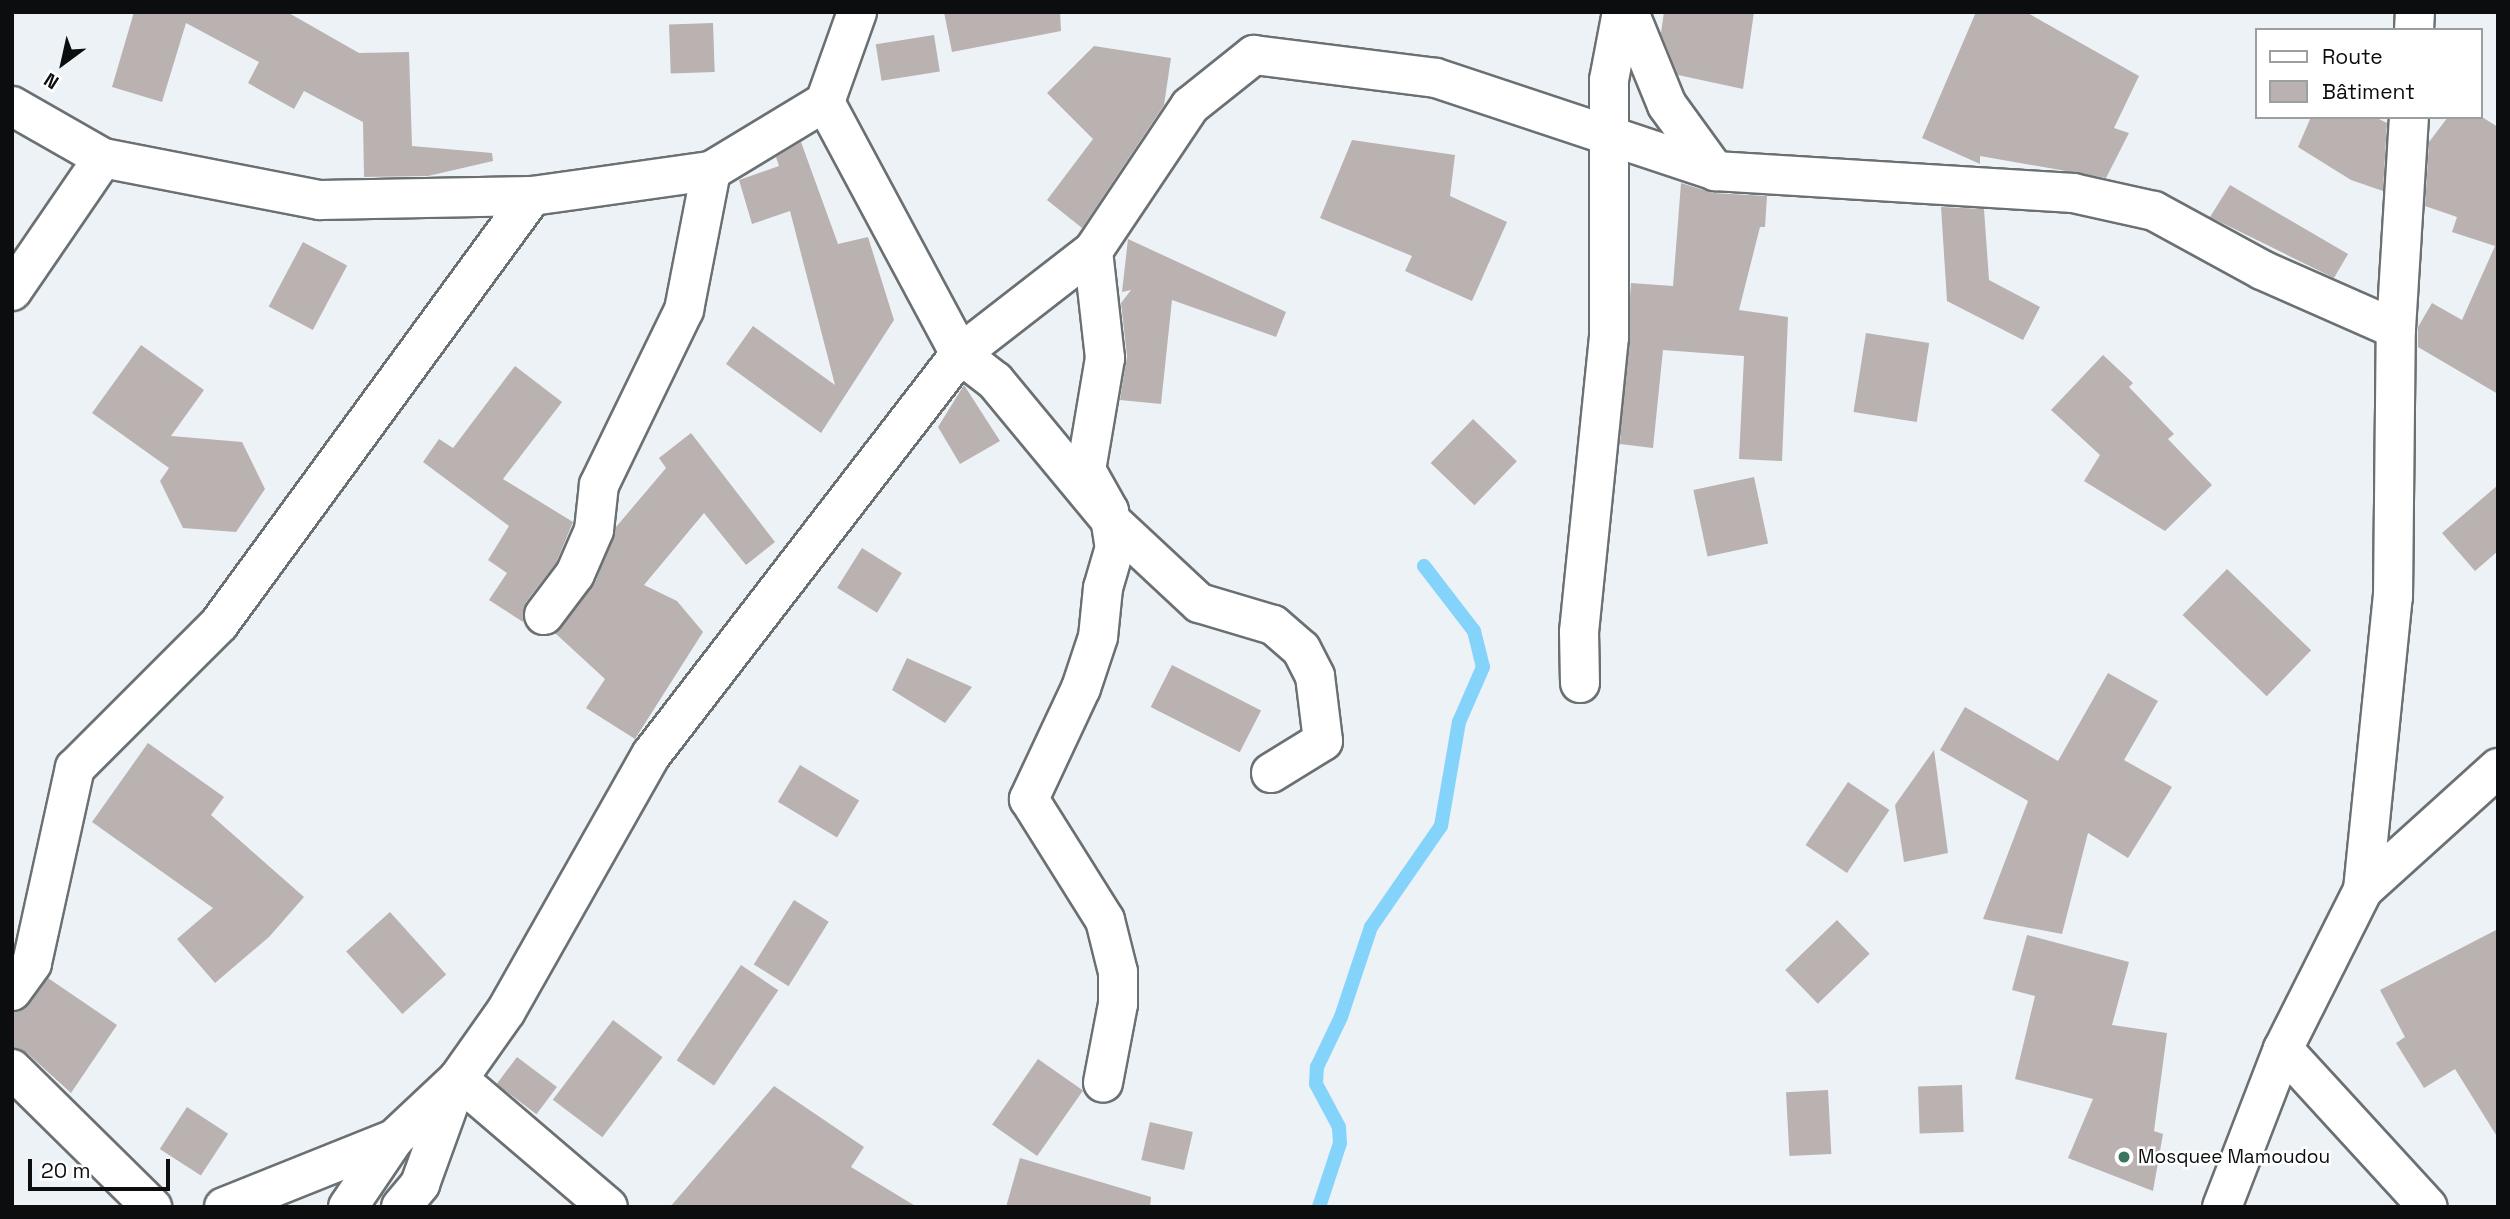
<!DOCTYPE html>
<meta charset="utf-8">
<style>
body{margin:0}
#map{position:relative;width:2510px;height:1219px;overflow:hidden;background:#edf2f6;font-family:"Space Grotesk",sans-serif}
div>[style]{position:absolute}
.stream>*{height:14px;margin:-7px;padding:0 7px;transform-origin:7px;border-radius:7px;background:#84d3fb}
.building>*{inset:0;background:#b9b2b1;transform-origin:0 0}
.roads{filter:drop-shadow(2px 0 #6b7073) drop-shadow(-2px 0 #6b7073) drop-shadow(0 2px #6b7073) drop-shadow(0 -2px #6b7073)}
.street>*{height:38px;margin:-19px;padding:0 19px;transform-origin:19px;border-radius:19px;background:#fff}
.dots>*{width:19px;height:19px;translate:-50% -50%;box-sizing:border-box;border:4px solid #fff;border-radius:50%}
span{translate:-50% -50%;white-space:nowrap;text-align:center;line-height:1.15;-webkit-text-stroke:5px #fff;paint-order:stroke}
.poi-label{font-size:19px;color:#0b0d0e}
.left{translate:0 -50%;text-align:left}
.frame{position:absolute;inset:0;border:14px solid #0b0d0e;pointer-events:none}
.legend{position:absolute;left:2255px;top:28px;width:228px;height:91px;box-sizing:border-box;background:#fff;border:2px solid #9d9e9f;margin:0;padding:9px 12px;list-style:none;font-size:21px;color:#0b0d0e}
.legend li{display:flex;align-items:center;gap:14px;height:35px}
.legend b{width:35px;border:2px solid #9d9e9f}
.north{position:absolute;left:28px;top:28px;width:70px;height:70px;-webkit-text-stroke:5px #fff;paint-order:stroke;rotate:213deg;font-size:19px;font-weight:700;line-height:28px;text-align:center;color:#0b0d0e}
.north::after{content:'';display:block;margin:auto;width:24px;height:32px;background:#0b0d0e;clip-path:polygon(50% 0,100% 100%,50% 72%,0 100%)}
.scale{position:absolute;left:28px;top:1159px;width:142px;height:32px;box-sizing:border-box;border:4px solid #0b0d0e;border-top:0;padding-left:9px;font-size:21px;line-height:24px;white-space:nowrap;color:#0b0d0e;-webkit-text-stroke:5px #fff;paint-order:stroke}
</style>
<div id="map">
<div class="stream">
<i style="left:1319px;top:1207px;width:67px;rotate:-71.8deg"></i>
<i style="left:1340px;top:1143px;width:16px;rotate:-94deg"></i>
<i style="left:1339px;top:1127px;width:49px;rotate:-118.1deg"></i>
<i style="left:1316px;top:1084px;width:17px;rotate:-87deg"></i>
<i style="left:1317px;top:1067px;width:55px;rotate:-64.4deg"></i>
<i style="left:1341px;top:1017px;width:95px;rotate:-71.6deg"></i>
<i style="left:1371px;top:927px;width:123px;rotate:-55.3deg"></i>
<i style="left:1441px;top:826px;width:106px;rotate:-80.2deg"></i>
<i style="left:1459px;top:722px;width:60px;rotate:-66.4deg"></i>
<i style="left:1483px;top:667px;width:37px;rotate:-104deg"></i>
<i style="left:1474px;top:631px;width:82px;rotate:-127.6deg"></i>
</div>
<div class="building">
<i style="clip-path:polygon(134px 12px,287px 12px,359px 53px,409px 52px,412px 146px,492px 153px,493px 161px,428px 176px,364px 177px,363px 122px,304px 91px,294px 109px,248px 83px,259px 62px,186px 23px,162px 102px,112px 87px)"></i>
<i style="clip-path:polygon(944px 12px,1060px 12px,1061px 31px,952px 52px)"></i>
<i style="clip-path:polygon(1664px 12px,1754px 12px,1743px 89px,1678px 75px,1661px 33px)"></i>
<i style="clip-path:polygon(1976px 12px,2026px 12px,2139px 76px,2114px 128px,2129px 133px,2106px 178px,1980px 156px,1980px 164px,1922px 138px)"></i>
<i style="left:713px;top:23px;width:49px;height:44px;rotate:88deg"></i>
<i style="left:934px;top:35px;width:37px;height:59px;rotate:81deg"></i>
<i style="clip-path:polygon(1094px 46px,1171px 58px,1164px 105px,1082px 228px,1047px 200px,1093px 139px,1047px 93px)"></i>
<i style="clip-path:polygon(2311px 117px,2375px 117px,2387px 123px,2383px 191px,2351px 180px,2298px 147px)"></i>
<i style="clip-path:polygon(2448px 117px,2482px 117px,2498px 127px,2498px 394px,2418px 347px,2418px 327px,2432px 303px,2462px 320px,2495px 246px,2452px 232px,2457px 217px,2425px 206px,2429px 142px)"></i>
<i style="clip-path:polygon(1352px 140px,1455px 155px,1450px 196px,1507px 222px,1472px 301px,1405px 271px,1412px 256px,1320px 218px)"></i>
<i style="clip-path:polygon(801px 142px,838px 244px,868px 237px,894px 320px,821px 433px,726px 364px,753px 326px,835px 385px,790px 211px,752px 224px,739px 180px,779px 166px,776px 157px)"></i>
<i style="clip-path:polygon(1681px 183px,1713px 193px,1767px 196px,1765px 227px,1760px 227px,1739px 310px,1788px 317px,1782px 461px,1739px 459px,1744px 356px,1663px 350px,1653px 448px,1620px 444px,1631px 283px,1673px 286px)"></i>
<i style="clip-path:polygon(2230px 185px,2348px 254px,2334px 278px,2210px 217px)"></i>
<i style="clip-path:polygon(1941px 207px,1984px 209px,1989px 280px,2040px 307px,2023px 340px,1947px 301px)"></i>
<i style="clip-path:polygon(1128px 239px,1286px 312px,1276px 337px,1172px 300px,1161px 404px,1120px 400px,1127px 356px,1121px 303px,1131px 290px,1122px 292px)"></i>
<i style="left:303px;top:242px;width:50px;height:73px;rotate:28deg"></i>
<i style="left:1866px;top:333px;width:64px;height:80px;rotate:9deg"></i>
<i style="clip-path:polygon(141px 345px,204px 390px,171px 436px,242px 442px,265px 489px,236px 532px,183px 528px,160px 481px,169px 468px,92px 413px)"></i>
<i style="clip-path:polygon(2103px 355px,2133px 383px,2129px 387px,2174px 434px,2168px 439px,2212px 485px,2165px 531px,2084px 481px,2100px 455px,2051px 410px)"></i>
<i style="clip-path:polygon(515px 366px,562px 402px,503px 479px,573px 522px,556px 563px,526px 602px,523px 622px,489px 600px,507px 573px,488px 560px,509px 526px,423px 462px,439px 439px,453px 448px)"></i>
<i style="clip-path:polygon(964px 385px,1000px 441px,960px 464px,938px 427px)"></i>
<i style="left:1473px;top:419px;width:61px;height:61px;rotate:44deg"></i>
<i style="clip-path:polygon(691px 433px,775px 542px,746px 565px,704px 513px,644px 585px,677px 601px,703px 632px,635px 739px,586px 708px,605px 679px,555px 633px,595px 583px,616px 527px,666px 468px,659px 458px)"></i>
<i style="left:1754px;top:477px;width:68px;height:62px;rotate:78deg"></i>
<i style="clip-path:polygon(2498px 485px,2498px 551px,2475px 571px,2442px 533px)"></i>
<i style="left:862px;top:548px;width:47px;height:47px;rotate:32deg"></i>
<i style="left:2227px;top:569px;width:117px;height:64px;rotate:44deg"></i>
<i style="clip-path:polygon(907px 658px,972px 687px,945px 723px,892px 690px)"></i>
<i style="left:1172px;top:665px;width:100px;height:47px;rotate:27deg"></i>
<i style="clip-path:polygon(2108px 673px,2158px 701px,2124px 760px,2172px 787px,2128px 858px,2088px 833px,2062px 934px,1983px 919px,2028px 801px,1940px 750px,1965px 707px,2058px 761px)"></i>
<i style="clip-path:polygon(148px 743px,224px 797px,211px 815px,304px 897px,269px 937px,215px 983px,177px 939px,213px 908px,92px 822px)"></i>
<i style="clip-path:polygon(1934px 750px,1948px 853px,1904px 862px,1895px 805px)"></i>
<i style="left:800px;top:765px;width:69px;height:43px;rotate:31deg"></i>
<i style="left:1848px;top:782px;width:50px;height:76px;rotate:34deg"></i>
<i style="left:794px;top:900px;width:41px;height:76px;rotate:32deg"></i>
<i style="left:390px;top:912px;width:84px;height:59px;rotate:48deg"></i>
<i style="left:1837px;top:920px;width:47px;height:72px;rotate:46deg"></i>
<i style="clip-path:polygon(2498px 929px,2498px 1138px,2455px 1069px,2424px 1088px,2396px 1043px,2405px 1037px,2380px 990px)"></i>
<i style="clip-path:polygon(2027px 935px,2129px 962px,2112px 1025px,2167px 1033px,2154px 1131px,2163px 1134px,2153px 1191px,2068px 1158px,2093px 1099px,2015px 1079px,2035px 996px,2012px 990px)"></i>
<i style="left:741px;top:965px;width:45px;height:115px;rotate:34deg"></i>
<i style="clip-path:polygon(48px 978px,117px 1025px,71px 1093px,27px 1053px,12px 1048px,12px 1012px,29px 1004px)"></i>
<i style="left:613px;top:1020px;width:62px;height:100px;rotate:37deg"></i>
<i style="left:517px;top:1057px;width:50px;height:34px;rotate:37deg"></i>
<i style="left:1038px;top:1059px;width:55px;height:80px;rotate:35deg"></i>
<i style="left:1962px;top:1085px;width:47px;height:44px;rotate:88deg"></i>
<i style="clip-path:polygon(774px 1086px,864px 1147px,851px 1167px,917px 1207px,670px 1207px)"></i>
<i style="left:1828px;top:1090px;width:64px;height:42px;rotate:87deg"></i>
<i style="left:187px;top:1107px;width:49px;height:50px;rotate:33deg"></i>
<i style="left:1150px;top:1122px;width:44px;height:39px;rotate:13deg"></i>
<i style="clip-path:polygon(1020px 1158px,1151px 1197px,1150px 1207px,1006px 1207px)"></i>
</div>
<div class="roads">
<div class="street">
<i style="left:1629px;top:12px;width:100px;rotate:67.8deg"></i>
<i style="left:1667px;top:105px;width:82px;rotate:54deg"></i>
<i style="left:2414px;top:30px;width:18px;rotate:-87deg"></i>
<i style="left:12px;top:106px;width:105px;rotate:29.7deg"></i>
<i style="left:103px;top:158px;width:221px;rotate:11deg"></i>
<i style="left:320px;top:200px;width:212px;rotate:-1.1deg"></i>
<i style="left:532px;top:196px;width:181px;rotate:-8deg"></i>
<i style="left:711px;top:171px;width:133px;rotate:-31.2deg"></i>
<i style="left:1093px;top:251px;width:108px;rotate:83.6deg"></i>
<i style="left:1105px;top:358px;width:114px;rotate:99.6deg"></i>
<i style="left:1086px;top:470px;width:47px;rotate:60.7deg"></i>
<i style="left:1109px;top:511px;width:36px;rotate:81deg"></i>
<i style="left:1115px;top:547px;width:43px;rotate:106.3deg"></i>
<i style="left:1103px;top:588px;width:49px;rotate:95.8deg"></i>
<i style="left:1098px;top:637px;width:54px;rotate:108.4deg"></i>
<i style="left:1081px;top:688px;width:123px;rotate:115.1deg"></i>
<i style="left:1029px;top:799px;width:143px;rotate:57.9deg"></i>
<i style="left:1105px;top:920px;width:54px;rotate:76deg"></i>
<i style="left:1118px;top:972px;width:32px;rotate:90deg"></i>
<i style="left:1118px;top:1004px;width:80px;rotate:100.8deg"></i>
<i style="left:12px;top:291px;width:161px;rotate:-55.6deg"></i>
<i style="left:544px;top:615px;width:51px;rotate:-52.9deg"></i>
<i style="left:575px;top:574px;width:48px;rotate:-66.6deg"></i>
<i style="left:594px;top:530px;width:45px;rotate:-83.7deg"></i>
<i style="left:599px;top:485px;width:195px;rotate:-64.1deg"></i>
<i style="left:684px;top:310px;width:142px;rotate:-79deg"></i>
<i style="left:1580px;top:683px;width:51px;rotate:-91.1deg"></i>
<i style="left:1579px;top:632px;width:297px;rotate:-84.2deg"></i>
<i style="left:1609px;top:337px;width:257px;rotate:-90deg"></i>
<i style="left:1609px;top:80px;width:69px;rotate:-79.2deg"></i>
<i style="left:1271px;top:773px;width:61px;rotate:-31.6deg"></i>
<i style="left:1323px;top:741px;width:65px;rotate:-97deg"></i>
<i style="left:1315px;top:676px;width:30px;rotate:-117deg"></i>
<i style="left:1301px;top:649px;width:37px;rotate:-139deg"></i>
<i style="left:1273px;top:625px;width:77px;rotate:-163.4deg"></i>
<i style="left:1199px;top:603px;width:120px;rotate:-137deg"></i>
<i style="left:1111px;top:521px;width:182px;rotate:-129.6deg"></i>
<i style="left:995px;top:381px;width:44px;rotate:-142.4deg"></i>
<i style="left:960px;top:354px;width:168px;rotate:-37.8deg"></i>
<i style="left:1093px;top:251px;width:174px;rotate:-56.2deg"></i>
<i style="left:1190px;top:106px;width:82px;rotate:-38.6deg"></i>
<i style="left:1254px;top:55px;width:183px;rotate:7.2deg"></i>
<i style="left:1436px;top:78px;width:294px;rotate:18.4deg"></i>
<i style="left:1715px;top:171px;width:359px;rotate:3.5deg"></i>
<i style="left:2073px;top:193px;width:83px;rotate:12.5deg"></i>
<i style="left:2154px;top:211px;width:123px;rotate:28.6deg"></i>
<i style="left:2262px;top:270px;width:146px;rotate:23.8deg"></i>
<i style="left:2363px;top:890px;width:295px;rotate:-84.2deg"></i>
<i style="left:2393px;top:597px;width:268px;rotate:-89.4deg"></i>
<i style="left:2396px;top:329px;width:212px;rotate:-86.5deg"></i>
<i style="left:12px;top:991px;width:34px;rotate:-54deg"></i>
<i style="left:32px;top:963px;width:200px;rotate:-77.6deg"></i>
<i style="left:75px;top:768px;width:204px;rotate:-45deg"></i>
<i style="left:219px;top:624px;width:530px;rotate:-53.82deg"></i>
<i style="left:2283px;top:1049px;width:214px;rotate:47.5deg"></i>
<i style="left:12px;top:1069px;width:197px;rotate:44.6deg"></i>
<i style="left:224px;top:1207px;width:183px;rotate:-21.8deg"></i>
<i style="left:394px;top:1139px;width:88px;rotate:-43.2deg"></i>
<i style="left:458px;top:1079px;width:83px;rotate:-54.8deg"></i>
<i style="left:506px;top:1011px;width:294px;rotate:-60.5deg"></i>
<i style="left:651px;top:755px;width:506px;rotate:-52.38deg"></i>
<i style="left:960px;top:354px;width:286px;rotate:-118.2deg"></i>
<i style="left:825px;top:102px;width:96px;rotate:-70.4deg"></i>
<i style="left:348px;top:1207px;width:82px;rotate:-55.9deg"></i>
<i style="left:401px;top:1207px;width:30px;rotate:-50deg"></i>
<i style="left:420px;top:1184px;width:112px;rotate:-70.1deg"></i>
<i style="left:458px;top:1079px;width:197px;rotate:40.5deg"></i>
<i style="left:2222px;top:1207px;width:169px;rotate:-68.9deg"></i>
<i style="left:2283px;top:1049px;width:178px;rotate:-63.3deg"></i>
<i style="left:2363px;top:890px;width:182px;rotate:-42.1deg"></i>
</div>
</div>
<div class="dots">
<i style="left:2124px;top:1157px;background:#3a755f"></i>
</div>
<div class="poi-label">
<span class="left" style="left:2138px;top:1157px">Mosquee Mamoudou</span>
</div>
<div class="frame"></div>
<ul class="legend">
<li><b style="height:9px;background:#fff"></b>Route</li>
<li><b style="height:19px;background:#b9b2b1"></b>Bâtiment</li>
</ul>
<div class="north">N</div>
<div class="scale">20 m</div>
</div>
